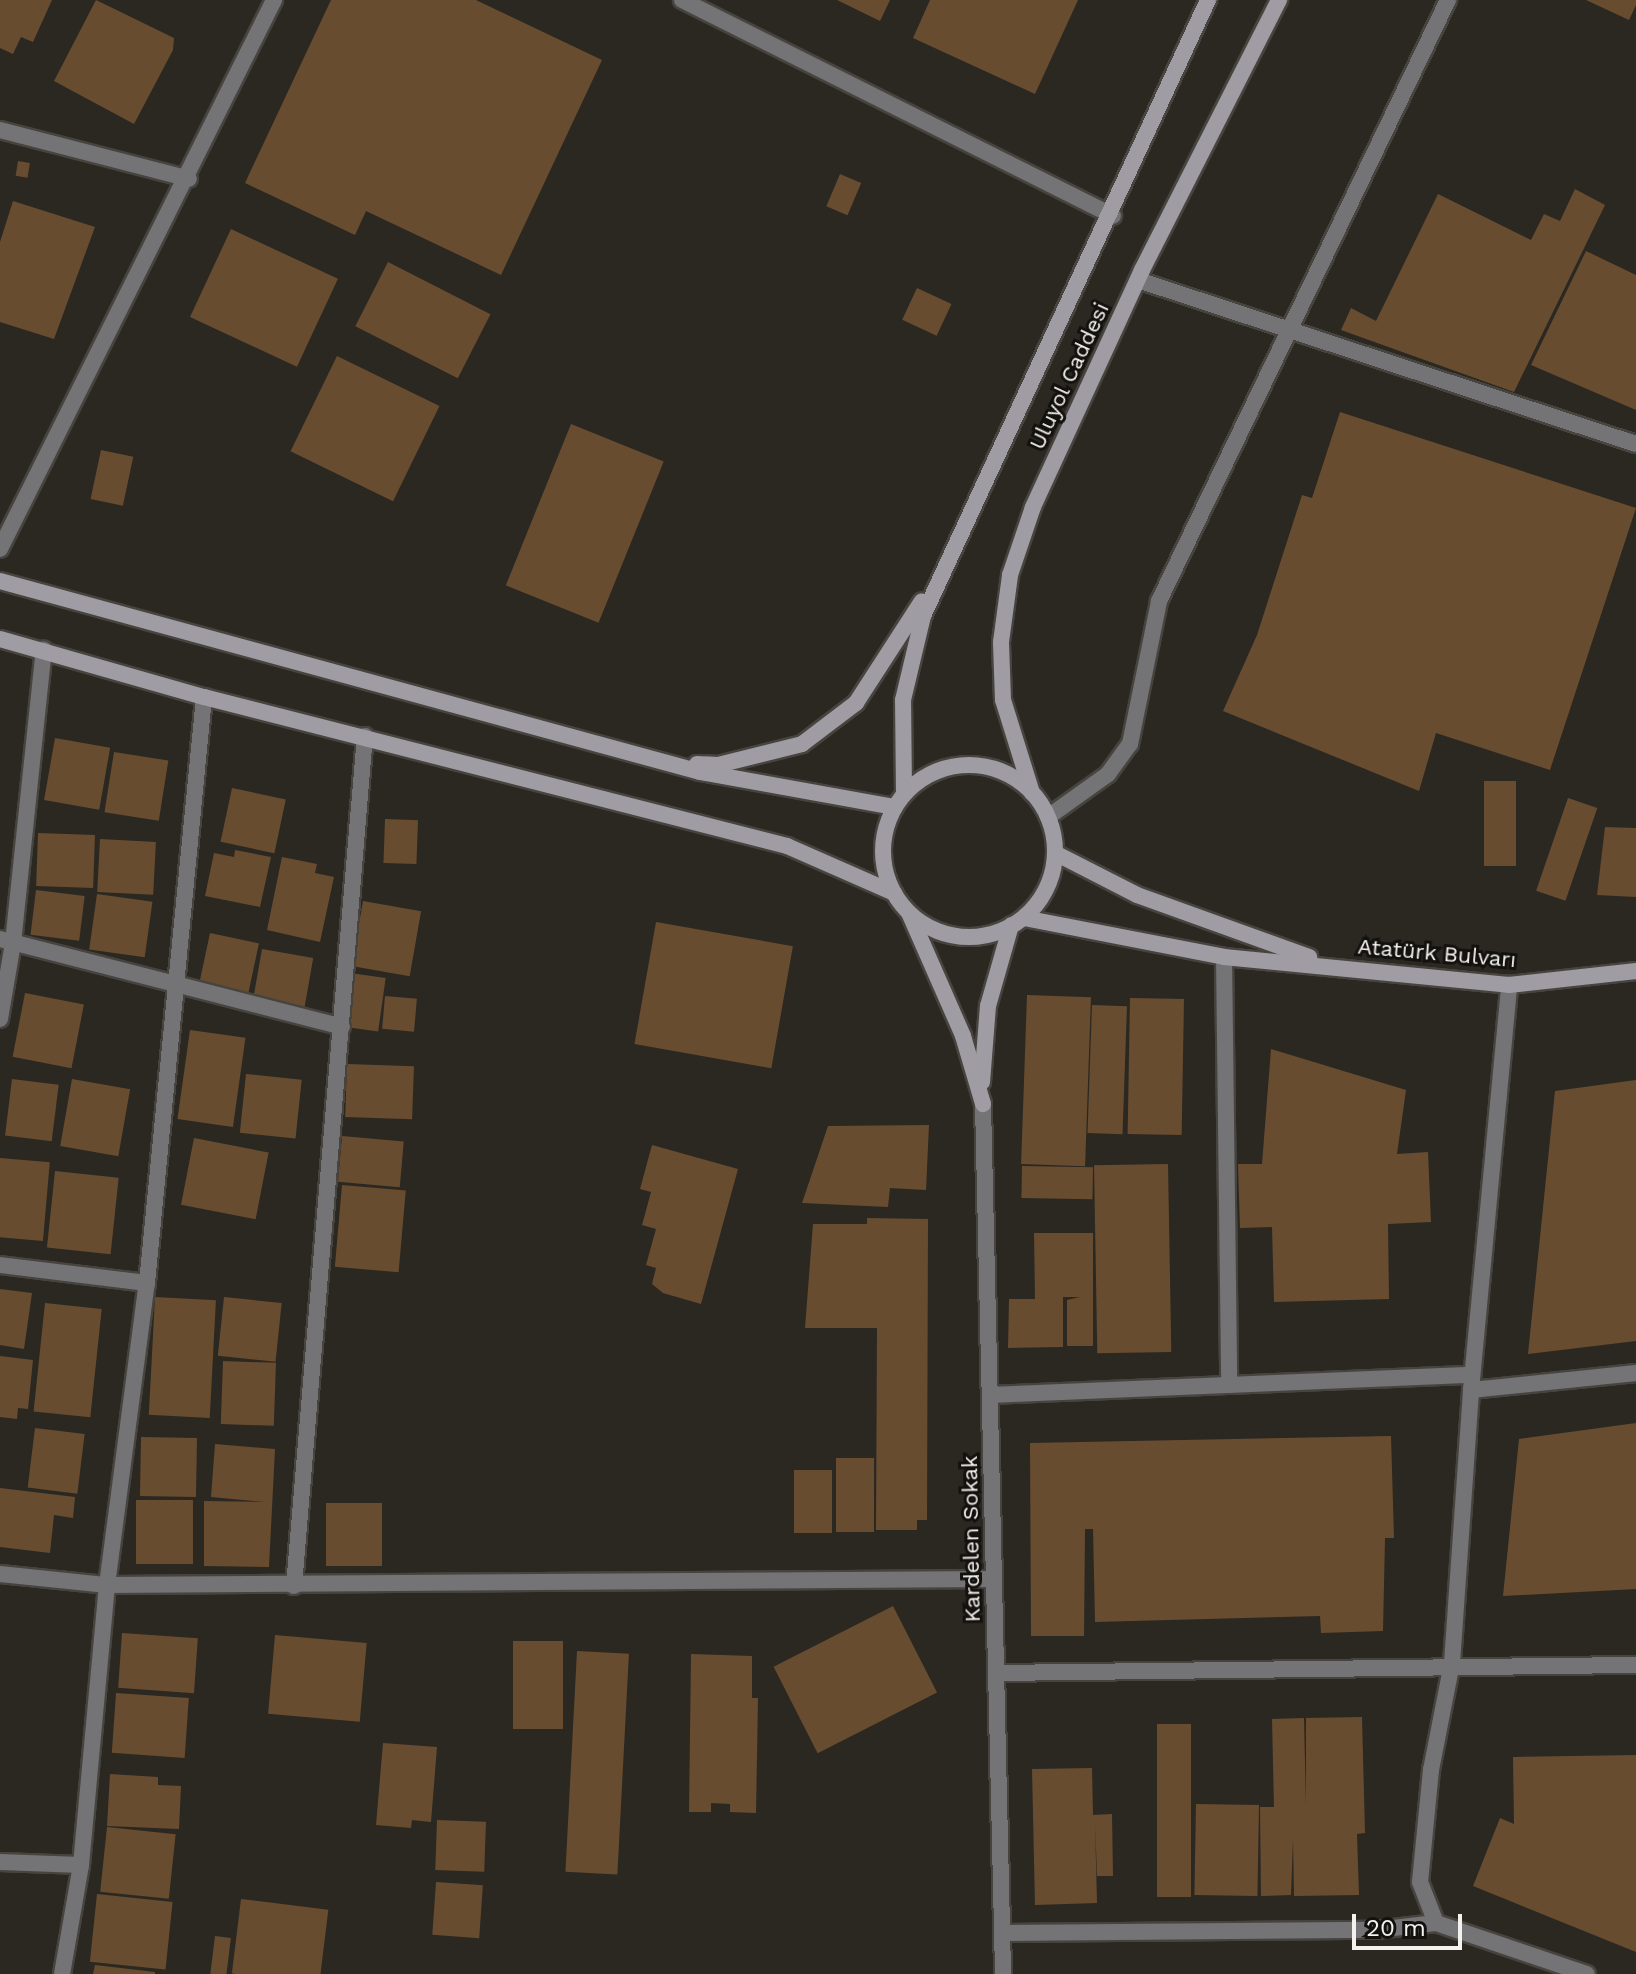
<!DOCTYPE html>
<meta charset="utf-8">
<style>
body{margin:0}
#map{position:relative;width:1636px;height:1974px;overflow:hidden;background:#2b2822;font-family:"Work Sans",sans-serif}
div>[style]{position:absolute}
.building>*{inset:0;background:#684c30;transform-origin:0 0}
.roads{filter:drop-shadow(2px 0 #47443f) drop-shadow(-2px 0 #47443f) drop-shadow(0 2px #47443f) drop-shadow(0 -2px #47443f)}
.lane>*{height:16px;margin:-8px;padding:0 8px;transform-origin:8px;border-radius:8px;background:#747376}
.street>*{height:16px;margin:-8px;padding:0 8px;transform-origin:8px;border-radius:8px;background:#747376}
.secondary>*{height:16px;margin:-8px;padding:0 8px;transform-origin:8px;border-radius:8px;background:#9f9da3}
.secondary>.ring{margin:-8px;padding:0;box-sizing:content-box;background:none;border:16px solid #9f9da3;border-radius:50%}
span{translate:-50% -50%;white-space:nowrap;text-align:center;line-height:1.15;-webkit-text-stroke:6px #12110e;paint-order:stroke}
.street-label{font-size:22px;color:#f4f2ee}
.scale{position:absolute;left:1352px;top:1914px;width:110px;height:36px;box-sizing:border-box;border:4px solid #f4f2ee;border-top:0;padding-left:10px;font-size:24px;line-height:28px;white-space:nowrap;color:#f4f2ee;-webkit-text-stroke:6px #12110e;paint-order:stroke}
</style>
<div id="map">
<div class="building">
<i style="clip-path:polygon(0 0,52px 0,33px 42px,21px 37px,13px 54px,0 48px)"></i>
<i style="clip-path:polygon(96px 0,174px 38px,173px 50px,134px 124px,54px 81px)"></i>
<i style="clip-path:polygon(331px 0,476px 0,602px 60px,501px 275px,366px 211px,355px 235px,245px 183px)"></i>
<i style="clip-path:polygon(837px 0,890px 0,880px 21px)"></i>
<i style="clip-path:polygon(930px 0,1078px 0,1035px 94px,913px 38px)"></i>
<i style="clip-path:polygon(1586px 0,1636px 0,1636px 5px,1629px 20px)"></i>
<i style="left:18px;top:161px;width:12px;height:15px;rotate:9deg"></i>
<i style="left:840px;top:174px;width:23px;height:35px;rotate:23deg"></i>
<i style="clip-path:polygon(1575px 189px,1605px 205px,1514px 392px,1341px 330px,1351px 308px,1376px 321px,1438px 194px,1531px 240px,1544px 214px,1560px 221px)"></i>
<i style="clip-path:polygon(13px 201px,95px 227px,54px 339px,0 322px,0 242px)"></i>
<i style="left:231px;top:229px;width:118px;height:97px;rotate:25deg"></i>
<i style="clip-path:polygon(1586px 251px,1636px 275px,1636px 410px,1531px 365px)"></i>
<i style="left:388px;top:262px;width:115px;height:72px;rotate:27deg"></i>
<i style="left:917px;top:288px;width:38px;height:35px;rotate:25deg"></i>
<i style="left:337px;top:356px;width:114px;height:106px;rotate:26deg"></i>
<i style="clip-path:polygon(1340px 412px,1636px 508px,1550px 770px,1436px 733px,1419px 791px,1223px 711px,1257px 635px,1302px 495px,1312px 498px)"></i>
<i style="left:571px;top:424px;width:100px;height:174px;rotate:22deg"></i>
<i style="left:101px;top:450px;width:33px;height:50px;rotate:12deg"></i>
<i style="left:55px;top:738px;width:56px;height:63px;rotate:10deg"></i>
<i style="left:114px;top:752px;width:55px;height:61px;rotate:9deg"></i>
<i style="left:1484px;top:781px;width:32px;height:85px"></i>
<i style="left:232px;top:788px;width:55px;height:55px;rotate:12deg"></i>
<i style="left:1568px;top:798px;width:31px;height:98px;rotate:19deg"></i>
<i style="left:385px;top:819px;width:33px;height:44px;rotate:2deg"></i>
<i style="clip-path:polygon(1605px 827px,1636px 828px,1636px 897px,1597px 895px)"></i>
<i style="left:38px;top:833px;width:57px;height:53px;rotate:2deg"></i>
<i style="left:100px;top:839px;width:56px;height:53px;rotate:3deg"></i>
<i style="clip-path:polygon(235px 850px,271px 857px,260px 907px,205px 896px,214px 853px,234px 857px)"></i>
<i style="clip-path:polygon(282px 857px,317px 864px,315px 873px,334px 877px,320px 942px,267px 930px)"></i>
<i style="left:36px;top:890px;width:49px;height:45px;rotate:7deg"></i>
<i style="left:97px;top:894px;width:56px;height:56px;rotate:8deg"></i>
<i style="left:363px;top:901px;width:59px;height:66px;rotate:10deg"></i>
<i style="left:656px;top:922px;width:139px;height:124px;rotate:10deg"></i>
<i style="left:210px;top:933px;width:50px;height:56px;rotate:12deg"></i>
<i style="left:262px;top:949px;width:52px;height:50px;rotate:10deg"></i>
<i style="left:350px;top:973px;width:36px;height:54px;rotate:8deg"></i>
<i style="left:25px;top:993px;width:60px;height:65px;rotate:11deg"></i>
<i style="left:1027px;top:995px;width:64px;height:169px;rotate:2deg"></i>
<i style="left:385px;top:996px;width:32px;height:33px;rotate:5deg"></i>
<i style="left:1130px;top:998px;width:54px;height:136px;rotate:1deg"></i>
<i style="left:1092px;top:1005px;width:35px;height:128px;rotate:2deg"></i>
<i style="left:190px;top:1030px;width:56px;height:90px;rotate:8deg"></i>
<i style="clip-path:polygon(1271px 1049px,1406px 1090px,1397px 1154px,1428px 1152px,1431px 1222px,1388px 1224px,1389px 1299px,1274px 1302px,1272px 1227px,1240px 1228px,1238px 1164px,1262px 1164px)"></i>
<i style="left:347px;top:1064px;width:67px;height:53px;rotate:2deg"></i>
<i style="left:246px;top:1074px;width:56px;height:59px;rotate:6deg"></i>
<i style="left:12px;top:1079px;width:47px;height:57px;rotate:7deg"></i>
<i style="left:72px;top:1079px;width:59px;height:68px;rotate:10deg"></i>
<i style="clip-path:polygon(1636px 1080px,1636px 1341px,1528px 1354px,1555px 1091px)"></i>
<i style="clip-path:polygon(929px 1125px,926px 1190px,890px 1188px,888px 1207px,802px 1203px,828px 1126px)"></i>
<i style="left:342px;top:1136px;width:62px;height:46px;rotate:5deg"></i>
<i style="left:194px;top:1138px;width:76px;height:68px;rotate:11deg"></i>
<i style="clip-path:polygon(652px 1145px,738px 1169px,701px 1304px,663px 1293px,652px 1284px,656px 1268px,646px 1265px,656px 1229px,642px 1225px,651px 1192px,640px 1189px)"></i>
<i style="left:0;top:1158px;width:50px;height:79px;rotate:5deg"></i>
<i style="left:1168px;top:1164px;width:188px;height:74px;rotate:89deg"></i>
<i style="left:1022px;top:1166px;width:71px;height:32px;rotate:1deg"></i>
<i style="left:55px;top:1171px;width:64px;height:77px;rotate:6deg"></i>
<i style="left:342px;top:1185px;width:64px;height:82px;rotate:5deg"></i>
<i style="clip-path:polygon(867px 1218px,928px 1219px,927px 1520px,917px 1520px,917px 1530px,876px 1530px,877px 1328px,805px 1328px,813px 1224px,867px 1224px)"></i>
<i style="clip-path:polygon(1034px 1233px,1093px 1233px,1093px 1346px,1067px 1346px,1067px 1300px,1080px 1297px,1063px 1297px,1063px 1347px,1008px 1348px,1009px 1299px,1035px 1299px)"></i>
<i style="clip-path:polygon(0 1289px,32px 1293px,24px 1349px,0 1345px)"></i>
<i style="left:155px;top:1297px;width:61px;height:118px;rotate:3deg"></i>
<i style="left:224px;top:1297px;width:58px;height:59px;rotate:6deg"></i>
<i style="left:45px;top:1303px;width:57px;height:109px;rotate:6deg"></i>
<i style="clip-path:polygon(0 1356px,33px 1360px,28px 1409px,18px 1408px,17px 1419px,0 1417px)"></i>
<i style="left:223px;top:1361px;width:53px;height:63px;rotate:2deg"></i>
<i style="clip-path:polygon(1636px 1423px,1636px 1589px,1503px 1596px,1519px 1439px)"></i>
<i style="left:35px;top:1428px;width:50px;height:60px;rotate:7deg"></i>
<i style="clip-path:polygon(1391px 1436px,1394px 1538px,1385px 1538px,1383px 1631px,1321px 1633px,1320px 1616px,1095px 1622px,1093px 1529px,1085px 1529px,1084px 1636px,1031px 1636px,1030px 1443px)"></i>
<i style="left:141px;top:1437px;width:56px;height:59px;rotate:1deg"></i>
<i style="clip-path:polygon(215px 1444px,275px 1449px,269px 1567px,204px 1566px,204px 1501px,265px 1502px,211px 1497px)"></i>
<i style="left:836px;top:1458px;width:38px;height:74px"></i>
<i style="left:794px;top:1470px;width:38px;height:63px"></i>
<i style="clip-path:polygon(0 1488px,75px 1497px,73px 1518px,54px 1515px,50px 1553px,0 1547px)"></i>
<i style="left:136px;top:1500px;width:57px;height:64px"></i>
<i style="left:326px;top:1503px;width:56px;height:63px"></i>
<i style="left:893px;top:1606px;width:97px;height:134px;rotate:63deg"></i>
<i style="left:122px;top:1633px;width:76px;height:55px;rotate:4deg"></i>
<i style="left:275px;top:1635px;width:92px;height:79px;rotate:5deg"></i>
<i style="left:513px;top:1641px;width:50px;height:88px"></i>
<i style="left:577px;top:1651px;width:52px;height:221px;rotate:3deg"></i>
<i style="clip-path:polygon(691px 1654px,752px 1656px,752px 1698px,758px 1698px,756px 1813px,730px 1812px,730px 1804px,711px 1803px,711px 1812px,689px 1812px)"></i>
<i style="left:116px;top:1693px;width:73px;height:60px;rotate:4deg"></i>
<i style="clip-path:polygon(1362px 1717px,1365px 1833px,1357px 1834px,1359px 1895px,1294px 1896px,1293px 1840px,1291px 1895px,1261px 1896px,1260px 1807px,1274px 1807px,1272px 1719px,1304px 1718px,1306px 1806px,1306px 1718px)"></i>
<i style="left:1157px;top:1724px;width:34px;height:173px"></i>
<i style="clip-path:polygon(383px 1743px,437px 1747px,431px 1822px,412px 1820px,411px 1828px,376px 1825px)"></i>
<i style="clip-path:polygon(1636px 1755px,1636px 1952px,1473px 1886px,1500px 1818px,1514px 1824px,1513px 1757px)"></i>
<i style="clip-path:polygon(1092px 1768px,1093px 1815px,1112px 1814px,1113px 1876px,1097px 1876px,1095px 1822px,1097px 1903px,1035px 1905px,1032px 1769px)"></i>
<i style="clip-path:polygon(110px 1774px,158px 1777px,158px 1785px,181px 1786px,179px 1829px,107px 1826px)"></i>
<i style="left:1259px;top:1805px;width:91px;height:63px;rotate:91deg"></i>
<i style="left:437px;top:1820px;width:49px;height:50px;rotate:2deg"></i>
<i style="left:107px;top:1827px;width:69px;height:65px;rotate:6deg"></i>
<i style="left:436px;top:1882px;width:47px;height:53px;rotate:4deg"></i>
<i style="left:97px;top:1894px;width:76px;height:68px;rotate:6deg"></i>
<i style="left:241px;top:1899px;width:88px;height:75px;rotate:7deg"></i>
<i style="left:215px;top:1936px;width:16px;height:38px;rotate:7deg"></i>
<i style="clip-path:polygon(95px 1965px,155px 1972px,155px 1974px,93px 1974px)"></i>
</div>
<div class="roads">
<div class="lane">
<i style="left:1138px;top:280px;width:524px;rotate:18.23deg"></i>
<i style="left:1048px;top:817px;width:74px;rotate:-35.6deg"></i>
<i style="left:1108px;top:774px;width:37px;rotate:-54deg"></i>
<i style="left:1130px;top:744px;width:146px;rotate:-78.5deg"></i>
<i style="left:1159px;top:601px;width:667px;rotate:-64.32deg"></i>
</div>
<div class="street">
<i style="left:682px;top:0;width:482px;rotate:26.6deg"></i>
<i style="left:0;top:130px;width:195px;rotate:14.5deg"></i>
<i style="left:0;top:549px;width:614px;rotate:-63.48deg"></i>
<i style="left:0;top:939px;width:353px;rotate:14.4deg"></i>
<i style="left:1224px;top:957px;width:428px;rotate:89.3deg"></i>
<i style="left:0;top:1019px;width:77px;rotate:-80.3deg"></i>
<i style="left:13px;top:943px;width:295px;rotate:-84deg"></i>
<i style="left:983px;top:1104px;width:870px;rotate:88.68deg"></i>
<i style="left:0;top:1265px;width:148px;rotate:7deg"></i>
<i style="left:1471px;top:1390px;width:166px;rotate:-5.9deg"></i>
<i style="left:990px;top:1395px;width:482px;rotate:-2.4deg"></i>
<i style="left:0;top:1574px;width:108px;rotate:5.9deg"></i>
<i style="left:107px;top:1585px;width:887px;rotate:-0.39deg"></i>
<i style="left:294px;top:1586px;width:853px;rotate:-85.23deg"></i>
<i style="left:996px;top:1673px;width:640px;rotate:-0.72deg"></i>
<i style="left:0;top:1862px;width:81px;rotate:2.1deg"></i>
<i style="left:1436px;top:1923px;width:44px;rotate:-111.3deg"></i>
<i style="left:1420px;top:1882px;width:113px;rotate:-84.4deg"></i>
<i style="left:1431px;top:1770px;width:109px;rotate:-78.9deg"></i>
<i style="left:1452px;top:1663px;width:274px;rotate:-86deg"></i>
<i style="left:1471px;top:1390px;width:407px;rotate:-84.6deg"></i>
<i style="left:1003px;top:1933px;width:373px;rotate:-0.5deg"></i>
<i style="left:1376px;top:1930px;width:60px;rotate:-6.7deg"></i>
<i style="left:1436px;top:1923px;width:159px;rotate:18.7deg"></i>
<i style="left:62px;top:1974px;width:111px;rotate:-80.1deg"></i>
<i style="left:81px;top:1865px;width:281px;rotate:-84.7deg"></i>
<i style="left:107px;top:1585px;width:305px;rotate:-82.5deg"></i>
<i style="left:147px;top:1283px;width:589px;rotate:-84.44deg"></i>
</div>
<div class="secondary">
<i style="left:0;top:581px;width:726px;rotate:15.26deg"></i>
<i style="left:700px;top:772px;width:198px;rotate:10.2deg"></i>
<i style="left:0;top:639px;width:212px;rotate:15.9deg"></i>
<i style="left:204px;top:697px;width:602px;rotate:14.34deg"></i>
<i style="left:787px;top:846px;width:117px;rotate:23.7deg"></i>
<i style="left:697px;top:764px;width:21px;rotate:3deg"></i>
<i style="left:718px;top:765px;width:87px;rotate:-14deg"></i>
<i style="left:802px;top:744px;width:68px;rotate:-37.2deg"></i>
<i style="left:856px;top:703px;width:121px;rotate:-57.1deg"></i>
<i class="ring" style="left:883px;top:765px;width:156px;height:156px"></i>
<i style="left:904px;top:793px;width:93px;rotate:-90.6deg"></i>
<i style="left:903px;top:700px;width:86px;rotate:-76.6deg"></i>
<i style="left:923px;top:616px;width:679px;rotate:-65.17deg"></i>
<i style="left:1032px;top:793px;width:97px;rotate:-107.3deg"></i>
<i style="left:1003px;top:700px;width:58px;rotate:-92deg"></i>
<i style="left:1001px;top:642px;width:68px;rotate:-82.3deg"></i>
<i style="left:1010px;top:575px;width:72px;rotate:-71.3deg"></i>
<i style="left:1033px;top:507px;width:261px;rotate:-65.3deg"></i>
<i style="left:1142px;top:270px;width:303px;rotate:-63.1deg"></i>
<i style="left:1055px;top:853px;width:92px;rotate:27.1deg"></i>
<i style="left:1137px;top:895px;width:183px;rotate:19.8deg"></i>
<i style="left:910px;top:915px;width:132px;rotate:66.3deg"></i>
<i style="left:963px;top:1036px;width:71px;rotate:73.6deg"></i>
<i style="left:1024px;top:918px;width:204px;rotate:11deg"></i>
<i style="left:1224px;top:957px;width:286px;rotate:5.6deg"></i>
<i style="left:1509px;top:985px;width:128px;rotate:-6.3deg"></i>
<i style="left:982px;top:1082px;width:76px;rotate:-85.5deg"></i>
<i style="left:988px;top:1006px;width:84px;rotate:-74.1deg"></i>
</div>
</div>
<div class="street-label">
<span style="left:1069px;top:376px;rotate:-65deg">Uluyol Caddesi</span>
<span style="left:1437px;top:953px;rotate:5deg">Atatürk Bulvarı</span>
<span style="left:971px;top:1539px;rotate:-91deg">Kardelen Sokak</span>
</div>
<div class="scale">20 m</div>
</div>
